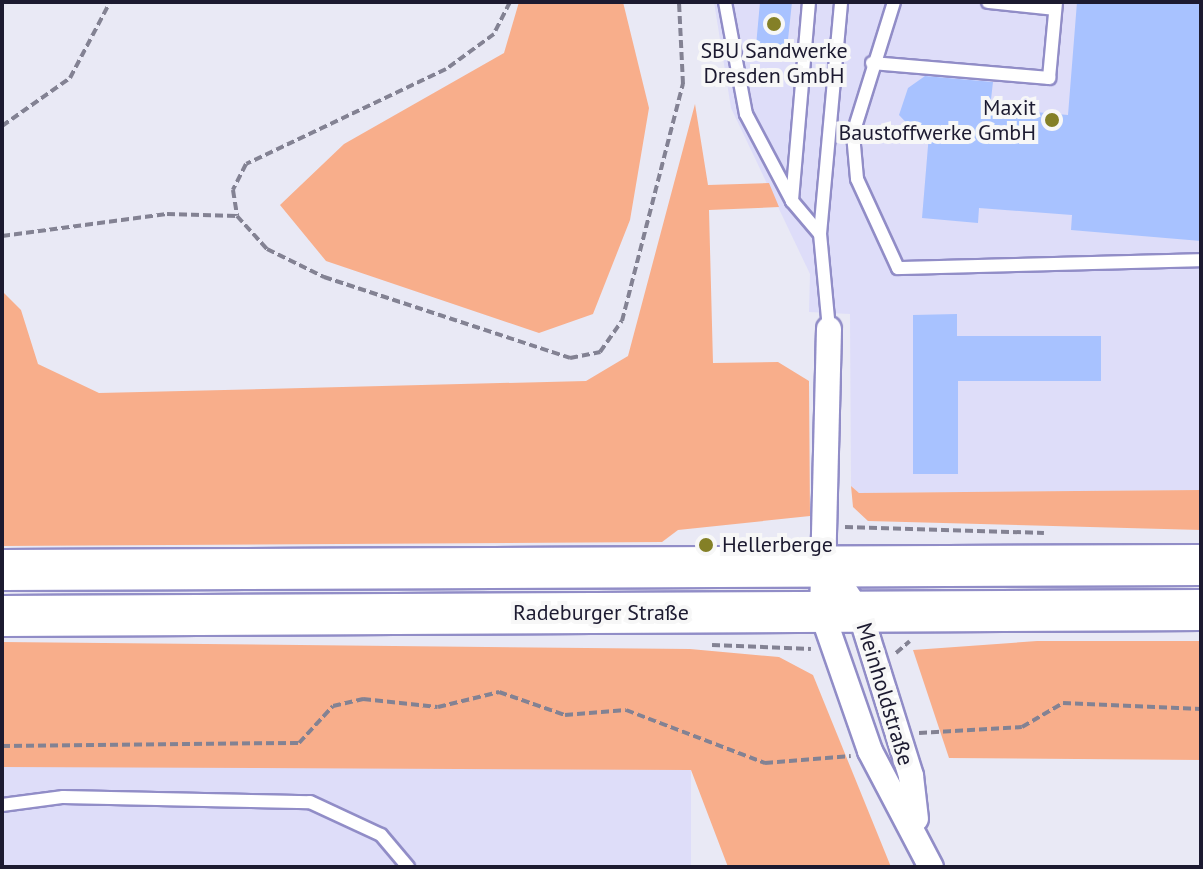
<!DOCTYPE html>
<meta charset="utf-8">
<style>
body{margin:0}
#map{position:relative;width:1203px;height:869px;overflow:hidden;background:#e9e9f5;font-family:"PT Sans",sans-serif}
div>[style]{position:absolute}
.built>*{inset:0;background:#deddf9;transform-origin:0 0}
.green>*{inset:0;background:#f8ae8b}
.building>*{inset:0;background:#a8c2ff}
.path>*{height:4px;margin-top:-2px;transform-origin:0;background:repeating-linear-gradient(90deg,#838293 0 8px,transparent 0 12px)}
.roads{filter:drop-shadow(2px 0 #918dc7) drop-shadow(-2px 0 #918dc7) drop-shadow(0 2px #918dc7) drop-shadow(0 -2px #918dc7)}
.lane>*{height:12px;margin:-6px;padding:0 6px;transform-origin:6px;border-radius:6px;background:#fff}
.street>*{height:24px;margin:-12px;padding:0 12px;transform-origin:12px;border-radius:12px;background:#fff}
.primary>*{height:40px;margin:-20px;padding:0 20px;transform-origin:20px;border-radius:20px;background:#fff}
.dots>*{width:22px;height:22px;translate:-50% -50%;box-sizing:border-box;border:4px solid #f7f7f7;border-radius:50%}
span{translate:-50% -50%;white-space:nowrap;text-align:center;line-height:1.15;-webkit-text-stroke:8px #f7f7f7;paint-order:stroke}
.poi-label{font-size:22px;color:#1c1a30}
.right{translate:-100% -50%;text-align:right}
.left{translate:0 -50%;text-align:left}
.street-label{font-size:22px;color:#1c1a30}
.frame{position:absolute;inset:0;border:4px solid #1c1a30;pointer-events:none}
</style>
<div id="map">
<div class="built">
<i style="clip-path:polygon(714px 2px,1201px 2px,1201px 490px,859px 493px,851px 486px,850px 314px,809px 312px,810px 274px,731px 108px)"></i>
<i style="left:2px;top:767px;width:689px;height:100px"></i>
</div>
<div class="green">
<i style="clip-path:polygon(519px 2px,623px 2px,649px 108px,630px 220px,593px 314px,539px 333px,326px 261px,280px 205px,344px 144px,504px 53px)"></i>
<i style="clip-path:polygon(695px 104px,708px 185px,769px 183px,779px 207px,709px 210px,713px 363px,778px 362px,809px 381px,810px 516px,678px 530px,662px 542px,2px 546px,2px 291px,21px 310px,38px 364px,99px 393px,586px 381px,628px 356px)"></i>
<i style="clip-path:polygon(851px 486px,859px 493px,1201px 490px,1201px 530px,868px 521px,853px 507px)"></i>
<i style="clip-path:polygon(1037px 641px,1201px 641px,1201px 760px,949px 758px,913px 650px)"></i>
<i style="clip-path:polygon(2px 642px,690px 649px,779px 657px,813px 675px,891px 867px,728px 867px,691px 770px,2px 767px)"></i>
</div>
<div class="building">
<i style="clip-path:polygon(760px 2px,792px 2px,787px 49px,776px 55px,756px 46px)"></i>
<i style="clip-path:polygon(1077px 2px,1201px 2px,1201px 241px,1071px 230px,1072px 215px,979px 208px,978px 223px,922px 218px,929px 134px,916px 133px,899px 115px,908px 88px,925px 76px,993px 82px,990px 108px,1068px 115px)"></i>
<i style="clip-path:polygon(957px 314px,957px 336px,1101px 336px,1101px 381px,958px 381px,958px 474px,913px 474px,913px 315px)"></i>
</div>
<div class="path">
<i style="left:510px;top:2px;width:36px;rotate:117deg"></i>
<i style="left:494px;top:34px;width:59px;rotate:143.9deg"></i>
<i style="left:446px;top:69px;width:221px;rotate:154.6deg"></i>
<i style="left:246px;top:164px;width:29px;rotate:117deg"></i>
<i style="left:233px;top:190px;width:26px;rotate:81deg"></i>
<i style="left:237px;top:216px;width:45px;rotate:47.7deg"></i>
<i style="left:267px;top:249px;width:64px;rotate:26.2deg"></i>
<i style="left:324px;top:277px;width:259px;rotate:18.2deg"></i>
<i style="left:570px;top:358px;width:31px;rotate:-11deg"></i>
<i style="left:600px;top:352px;width:38px;rotate:-55deg"></i>
<i style="left:622px;top:321px;width:245px;rotate:-75.6deg"></i>
<i style="left:683px;top:84px;width:82px;rotate:-92.8deg"></i>
<i style="left:2px;top:126px;width:83px;rotate:-35.2deg"></i>
<i style="left:70px;top:78px;width:86px;rotate:-62.2deg"></i>
<i style="left:2px;top:236px;width:166px;rotate:-7.6deg"></i>
<i style="left:167px;top:214px;width:70px;rotate:1.6deg"></i>
<i style="left:845px;top:527px;width:199px;rotate:1.7deg"></i>
<i style="left:712px;top:645px;width:99px;rotate:2.3deg"></i>
<i style="left:896px;top:653px;width:18px;rotate:-41deg"></i>
<i style="left:919px;top:733px;width:103px;rotate:-3.3deg"></i>
<i style="left:1022px;top:727px;width:48px;rotate:-30.3deg"></i>
<i style="left:1063px;top:703px;width:138px;rotate:2.5deg"></i>
<i style="left:2px;top:746px;width:297px;rotate:-0.6deg"></i>
<i style="left:299px;top:743px;width:50px;rotate:-47.4deg"></i>
<i style="left:333px;top:706px;width:31px;rotate:-13deg"></i>
<i style="left:363px;top:699px;width:75px;rotate:6.1deg"></i>
<i style="left:438px;top:707px;width:63px;rotate:-13.8deg"></i>
<i style="left:499px;top:692px;width:70px;rotate:19.2deg"></i>
<i style="left:565px;top:715px;width:61px;rotate:-4.7deg"></i>
<i style="left:626px;top:710px;width:149px;rotate:20.9deg"></i>
<i style="left:765px;top:763px;width:86px;rotate:-4.7deg"></i>
</div>
<div class="roads">
<div class="lane">
<i style="left:725px;top:2px;width:114px;rotate:79.4deg"></i>
<i style="left:746px;top:114px;width:98px;rotate:62.1deg"></i>
<i style="left:809px;top:2px;width:200px;rotate:94.9deg"></i>
<i style="left:792px;top:201px;width:43px;rotate:49.7deg"></i>
<i style="left:894px;top:2px;width:138px;rotate:107.3deg"></i>
<i style="left:853px;top:134px;width:45px;rotate:84.9deg"></i>
<i style="left:857px;top:179px;width:98px;rotate:65.3deg"></i>
<i style="left:898px;top:268px;width:303px;rotate:-1.5deg"></i>
<i style="left:988px;top:2px;width:67px;rotate:6deg"></i>
<i style="left:872px;top:63px;width:178px;rotate:4.8deg"></i>
<i style="left:1049px;top:78px;width:76px;rotate:-84.7deg"></i>
<i style="left:829px;top:329px;width:95px;rotate:-95.4deg"></i>
<i style="left:820px;top:234px;width:233px;rotate:-84.8deg"></i>
<i style="left:2px;top:805px;width:62px;rotate:-7.5deg"></i>
<i style="left:63px;top:797px;width:247px;rotate:1.2deg"></i>
<i style="left:310px;top:802px;width:78px;rotate:24.9deg"></i>
<i style="left:381px;top:835px;width:42px;rotate:49.8deg"></i>
</div>
<div class="street">
<i style="left:829px;top:329px;width:284px;rotate:91.4deg"></i>
<i style="left:822px;top:613px;width:146px;rotate:70.8deg"></i>
<i style="left:870px;top:751px;width:131px;rotate:62.3deg"></i>
<i style="left:828px;top:566px;width:57px;rotate:55.8deg"></i>
<i style="left:860px;top:613px;width:171px;rotate:72.6deg"></i>
<i style="left:911px;top:776px;width:43px;rotate:83.4deg"></i>
</div>
<div class="primary">
<i style="left:2px;top:570px;width:1199px;rotate:-0.24deg"></i>
<i style="left:2px;top:616px;width:1199px;rotate:-0.29deg"></i>
</div>
</div>
<div class="dots">
<i style="left:774px;top:24px;background:#848027"></i>
<i style="left:1052px;top:120px;background:#848027"></i>
<i style="left:706px;top:545px;background:#848027"></i>
</div>
<div class="poi-label">
<span style="left:774px;top:63px">SBU Sandwerke<br>Dresden GmbH</span>
<span class="right" style="left:1036px;top:120px">Maxit<br>Baustoffwerke GmbH</span>
<span class="left" style="left:722px;top:545px">Hellerberge</span>
</div>
<div class="street-label">
<span style="left:601px;top:613px">Radeburger Straße</span>
<span style="left:885px;top:694px;rotate:73deg">Meinholdstraße</span>
</div>
<div class="frame"></div>
</div>
